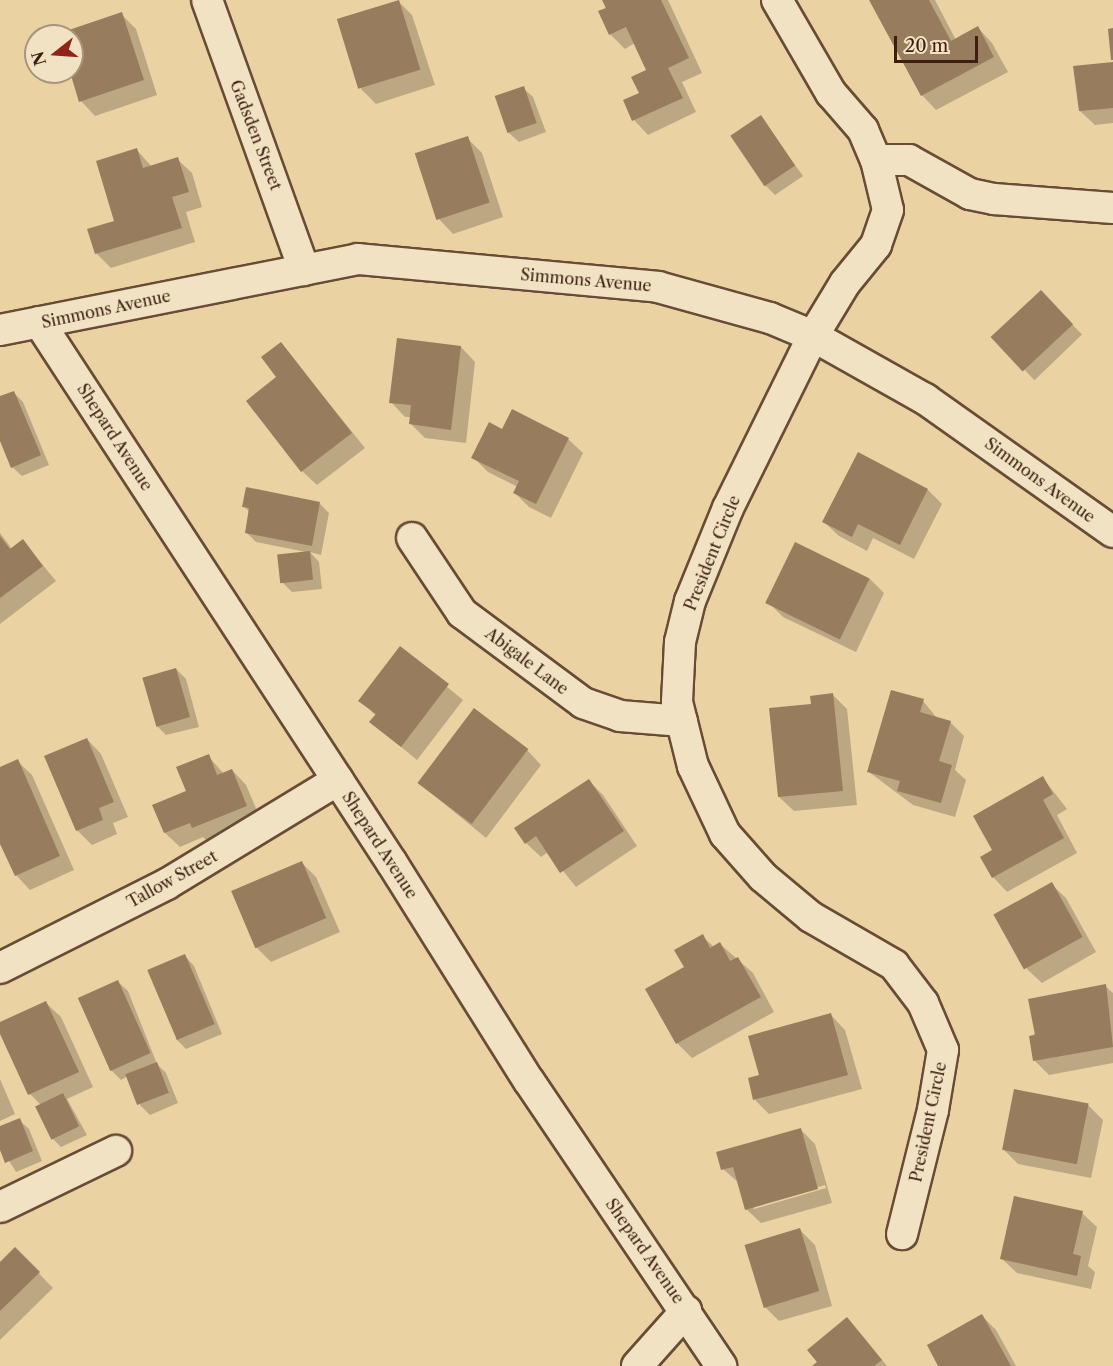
<!DOCTYPE html>
<style>
body{margin:0}
#map{position:relative;width:1113px;height:1366px;overflow:hidden;background:#ead2a3;font-family:"Libre Caslon Text",serif}
div>[style]{position:absolute}
.shadow>*{inset:0;background:#0003;transform-origin:0 0}
.building>*{inset:0;background:#977c5d;transform-origin:0 0}
.roads{filter:drop-shadow(2px 0 #684c36) drop-shadow(-2px 0 #684c36) drop-shadow(0 2px #684c36) drop-shadow(0 -2px #684c36)}
.street>*{height:30px;margin:-15px;padding:0 15px;transform-origin:15px;border-radius:15px;background:#f1e2c3}
span{translate:-50% -50%;white-space:nowrap;text-align:center;line-height:1.15;-webkit-text-stroke:4.5px #f1e2c3;paint-order:stroke}
.street-label{font-size:16px;color:#3d1f11}
.north{position:absolute;left:24px;top:24px;width:60px;height:60px;box-sizing:border-box;background:#f1e2c3;border:2px solid #a9947c;border-radius:50%;rotate:253deg;font-size:16px;font-weight:700;line-height:24px;text-align:center;color:#3d1f11}
.north::after{content:'';display:block;margin:auto;width:21px;height:27px;background:#8f2418;clip-path:polygon(50% 0,100% 100%,50% 72%,0 100%)}
.scale{position:absolute;left:894px;top:36px;width:84px;height:27px;box-sizing:border-box;border:3px solid #3d1f11;border-top:0;padding-left:8px;font-size:18px;line-height:21px;white-space:nowrap;color:#3d1f11;-webkit-text-stroke:4px #f1e2c3;paint-order:stroke}
</style>
<div id="map">
<div class="shadow">
<i style="clip-path:polygon(604px 0,668px 0,702px 73px,682px 82px,696px 112px,648px 135px,634px 120px,625px 101px,640px 94px,648px 71px,635px 43px,625px 49px,610px 34px)"></i>
<i style="clip-path:polygon(871px 0,935px 0,956px 40px,978px 28px,992px 43px,1008px 72px,936px 110px,922px 95px)"></i>
<i style="clip-path:polygon(398px 1px,412px 15px,435px 85px,376px 104px,361px 89px)"></i>
<i style="clip-path:polygon(121px 14px,136px 29px,157px 95px,95px 116px,81px 101px,72px 36px,59px 35px)"></i>
<i style="clip-path:polygon(1113px 63px,1113px 123px,1095px 125px,1080px 111px)"></i>
<i style="clip-path:polygon(523px 88px,533px 97px,546px 132px,519px 142px,509px 133px,497px 97px)"></i>
<i style="clip-path:polygon(760px 117px,803px 176px,775px 195px,765px 185px)"></i>
<i style="clip-path:polygon(467px 138px,482px 153px,503px 217px,453px 234px,439px 219px)"></i>
<i style="clip-path:polygon(137px 150px,152px 167px,177px 159px,192px 173px,202px 207px,186px 212px,195px 242px,111px 268px,97px 254px,89px 230px,116px 222px)"></i>
<i style="left:1041px;top:292px;width:59px;height:66px;rotate:46deg"></i>
<i style="clip-path:polygon(281px 344px,365px 448px,317px 485px,302px 471px,278px 377px)"></i>
<i style="clip-path:polygon(461px 347px,475px 362px,466px 443px,425px 438px,411px 424px,411px 417px,405px 417px,391px 402px)"></i>
<i style="clip-path:polygon(13px 392px,23px 402px,49px 465px,22px 476px,12px 467px,0 438px,0 398px)"></i>
<i style="clip-path:polygon(503px 431px,568px 439px,583px 453px,551px 518px,529px 507px,515px 493px,518px 487px,488px 472px,473px 457px)"></i>
<i style="clip-path:polygon(928px 490px,942px 504px,914px 559px,873px 538px,867px 551px,839px 536px,824px 522px)"></i>
<i style="clip-path:polygon(319px 503px,329px 513px,321px 555px,310px 552px,319px 562px,322px 589px,292px 592px,282px 582px,306px 552px,256px 542px,246px 532px,250px 513px,244px 506px)"></i>
<i style="clip-path:polygon(0 533px,12px 549px,23px 541px,56px 581px,0 624px)"></i>
<i style="clip-path:polygon(870px 579px,884px 593px,856px 652px,783px 617px,768px 602px)"></i>
<i style="clip-path:polygon(400px 648px,463px 700px,417px 760px,371px 722px,376px 716px,360px 700px)"></i>
<i style="clip-path:polygon(176px 669px,186px 679px,199px 727px,166px 735px,157px 726px)"></i>
<i style="clip-path:polygon(833px 695px,847px 709px,857px 805px,794px 811px,779px 797px,812px 705px)"></i>
<i style="clip-path:polygon(923px 701px,937px 718px,950px 722px,964px 736px,955px 770px,966px 780px,955px 817px,913px 805px,869px 772px)"></i>
<i style="clip-path:polygon(87px 739px,101px 754px,128px 817px,113px 823px,117px 834px,92px 845px,77px 830px)"></i>
<i style="clip-path:polygon(527px 750px,541px 765px,486px 838px,419px 783px)"></i>
<i style="clip-path:polygon(208px 756px,224px 774px,232px 770px,246px 785px,261px 820px,208px 842px,203px 837px,180px 847px,165px 833px,154px 806px,188px 792px)"></i>
<i style="clip-path:polygon(17px 761px,32px 775px,74px 870px,30px 890px,16px 875px,0 840px,0 769px)"></i>
<i style="clip-path:polygon(1043px 778px,1067px 809px,1057px 815px,1077px 853px,1007px 892px,993px 877px,994px 851px)"></i>
<i style="clip-path:polygon(589px 781px,603px 795px,637px 846px,576px 887px,548px 852px,541px 857px,526px 843px)"></i>
<i style="clip-path:polygon(302px 863px,316px 877px,340px 932px,271px 962px,256px 947px)"></i>
<i style="clip-path:polygon(1051px 884px,1066px 898px,1096px 952px,1042px 983px,1027px 969px)"></i>
<i style="clip-path:polygon(702px 936px,714px 947px,720px 944px,753px 973px,774px 1012px,692px 1058px,677px 1043px,647px 989px,686px 968px)"></i>
<i style="clip-path:polygon(185px 956px,194px 966px,222px 1034px,186px 1049px,176px 1039px)"></i>
<i style="clip-path:polygon(118px 982px,128px 991px,157px 1064px,166px 1073px,178px 1103px,150px 1115px,140px 1105px,128px 1076px,121px 1080px,111px 1070px)"></i>
<i style="clip-path:polygon(1105px 986px,1113px 993px,1113px 1063px,1049px 1075px,1035px 1061px,1030px 1037px)"></i>
<i style="clip-path:polygon(46px 1003px,61px 1017px,93px 1087px,67px 1099px,87px 1135px,61px 1147px,52px 1138px,41px 1105px,30px 1094px,0 1030px,0 1024px)"></i>
<i style="clip-path:polygon(831px 1015px,845px 1030px,862px 1089px,769px 1114px,755px 1100px)"></i>
<i style="clip-path:polygon(0 1079px,15px 1114px,0 1121px)"></i>
<i style="clip-path:polygon(1088px 1105px,1103px 1120px,1091px 1178px,1018px 1164px,1003px 1149px)"></i>
<i style="clip-path:polygon(19px 1120px,29px 1129px,42px 1161px,16px 1172px,0 1146px,0 1128px)"></i>
<i style="clip-path:polygon(evenodd,800px 1129px,815px 1144px,832px 1203px,761px 1223px,746px 1209px,739px 1183px,723px 1169px,800px 1129px,825px 1185px,826px 1188px,754px 1209px,754px 1206px,825px 1185px)"></i>
<i style="clip-path:polygon(1082px 1213px,1097px 1227px,1088px 1266px,1095px 1272px,1091px 1289px,1017px 1273px,1002px 1259px)"></i>
<i style="clip-path:polygon(800px 1230px,815px 1245px,832px 1306px,779px 1321px,764px 1306px)"></i>
<i style="clip-path:polygon(15px 1249px,53px 1288px,0 1340px,0 1264px)"></i>
<i style="clip-path:polygon(982px 1316px,996px 1330px,1016px 1366px,940px 1366px)"></i>
<i style="clip-path:polygon(847px 1319px,861px 1334px,887px 1366px,814px 1366px)"></i>
</div>
<div class="building">
<i style="left:399px;top:0;width:73px;height:65px;rotate:73deg"></i>
<i style="clip-path:polygon(602px 0,661px 0,689px 58px,668px 68px,683px 98px,632px 121px,623px 100px,639px 93px,631px 77px,646px 70px,626px 27px,609px 35px,598px 11px,606px 8px)"></i>
<i style="clip-path:polygon(869px 0,929px 0,951px 41px,978px 26px,994px 57px,921px 96px)"></i>
<i style="clip-path:polygon(122px 12px,144px 80px,79px 102px,70px 72px,72px 36px,57px 34px)"></i>
<i style="clip-path:polygon(1113px 28px,1113px 60px,1111px 60px,1108px 29px)"></i>
<i style="clip-path:polygon(1113px 62px,1113px 108px,1079px 111px,1073px 66px)"></i>
<i style="left:524px;top:86px;width:39px;height:31px;rotate:71deg"></i>
<i style="left:761px;top:115px;width:61px;height:37px;rotate:56deg"></i>
<i style="left:468px;top:136px;width:70px;height:56px;rotate:72deg"></i>
<i style="clip-path:polygon(137px 148px,143px 168px,178px 157px,189px 192px,172px 197px,182px 228px,95px 254px,87px 229px,114px 221px,96px 161px)"></i>
<i style="left:1041px;top:290px;width:47px;height:69px;rotate:47deg"></i>
<i style="clip-path:polygon(397px 338px,461px 346px,451px 430px,409px 424px,411px 405px,389px 403px)"></i>
<i style="clip-path:polygon(281px 342px,352px 433px,301px 472px,246px 401px,276px 377px,261px 357px)"></i>
<i style="clip-path:polygon(14px 391px,41px 455px,11px 468px,0 441px,0 396px)"></i>
<i style="clip-path:polygon(512px 409px,569px 438px,536px 504px,513px 493px,519px 481px,471px 458px,489px 422px,502px 429px)"></i>
<i style="clip-path:polygon(858px 452px,928px 489px,900px 545px,858px 524px,852px 537px,822px 522px)"></i>
<i style="clip-path:polygon(246px 487px,320px 502px,312px 546px,245px 533px,249px 508px,242px 507px)"></i>
<i style="clip-path:polygon(0 536px,10px 549px,23px 539px,43px 566px,0 598px)"></i>
<i style="left:795px;top:542px;width:83px;height:68px;rotate:26deg"></i>
<i style="left:310px;top:551px;width:29px;height:33px;rotate:84deg"></i>
<i style="clip-path:polygon(400px 646px,449px 684px,401px 747px,369px 722px,376px 714px,358px 701px)"></i>
<i style="left:176px;top:668px;width:51px;height:35px;rotate:74deg"></i>
<i style="clip-path:polygon(891px 690px,924px 699px,920px 712px,951px 721px,939px 761px,952px 765px,941px 803px,897px 791px,900px 781px,867px 772px)"></i>
<i style="clip-path:polygon(833px 693px,843px 791px,778px 797px,769px 708px,811px 704px,810px 696px)"></i>
<i style="left:474px;top:708px;width:68px;height:94px;rotate:37deg"></i>
<i style="clip-path:polygon(87px 738px,114px 802px,99px 808px,103px 820px,76px 831px,44px 756px)"></i>
<i style="clip-path:polygon(209px 754px,217px 775px,232px 769px,247px 806px,192px 828px,190px 823px,164px 833px,152px 805px,186px 791px,176px 767px)"></i>
<i style="clip-path:polygon(18px 759px,60px 856px,15px 876px,0 844px,0 767px)"></i>
<i style="clip-path:polygon(1043px 776px,1053px 794px,1043px 800px,1064px 838px,992px 878px,980px 857px,992px 850px,973px 816px)"></i>
<i style="clip-path:polygon(589px 779px,624px 831px,560px 873px,536px 836px,525px 844px,514px 828px)"></i>
<i style="left:302px;top:861px;width:62px;height:77px;rotate:67deg"></i>
<i style="left:1052px;top:882px;width:63px;height:67px;rotate:61deg"></i>
<i style="clip-path:polygon(703px 934px,710px 948px,720px 942px,730px 961px,738px 957px,761px 997px,676px 1044px,645px 989px,684px 967px,674px 950px)"></i>
<i style="left:185px;top:954px;width:76px;height:41px;rotate:67deg"></i>
<i style="left:118px;top:980px;width:80px;height:44px;rotate:66deg"></i>
<i style="clip-path:polygon(1106px 984px,1113px 1047px,1033px 1061px,1029px 1036px,1035px 1035px,1028px 999px)"></i>
<i style="clip-path:polygon(46px 1001px,79px 1072px,28px 1095px,0 1034px,0 1022px)"></i>
<i style="clip-path:polygon(831px 1013px,848px 1075px,753px 1100px,748px 1078px,759px 1075px,748px 1036px)"></i>
<i style="left:157px;top:1062px;width:33px;height:34px;rotate:69deg"></i>
<i style="left:1014px;top:1089px;width:76px;height:62px;rotate:11deg"></i>
<i style="left:63px;top:1093px;width:37px;height:31px;rotate:64deg"></i>
<i style="clip-path:polygon(20px 1118px,33px 1151px,5px 1163px,0 1150px,0 1126px)"></i>
<i style="clip-path:polygon(801px 1128px,818px 1189px,745px 1210px,733px 1167px,721px 1170px,716px 1152px)"></i>
<i style="clip-path:polygon(1014px 1196px,1083px 1211px,1073px 1254px,1081px 1256px,1077px 1276px,1000px 1259px)"></i>
<i style="left:800px;top:1228px;width:66px;height:58px;rotate:73deg"></i>
<i style="clip-path:polygon(15px 1247px,40px 1272px,0 1311px,0 1262px)"></i>
<i style="clip-path:polygon(982px 1314px,1011px 1366px,938px 1366px,927px 1345px)"></i>
<i style="clip-path:polygon(847px 1317px,882px 1360px,874px 1366px,812px 1366px,817px 1362px,807px 1350px)"></i>
</div>
<div class="roads">
<div class="street">
<i style="left:207px;top:0;width:287px;rotate:70.2deg"></i>
<i style="left:777px;top:0;width:108px;rotate:59.9deg"></i>
<i style="left:831px;top:93px;width:49px;rotate:49.1deg"></i>
<i style="left:863px;top:130px;width:33px;rotate:67deg"></i>
<i style="left:876px;top:160px;width:51px;rotate:76.5deg"></i>
<i style="left:888px;top:210px;width:37px;rotate:109deg"></i>
<i style="left:876px;top:245px;width:49px;rotate:129.2deg"></i>
<i style="left:845px;top:283px;width:62px;rotate:121.1deg"></i>
<i style="left:813px;top:336px;width:192px;rotate:116.3deg"></i>
<i style="left:728px;top:508px;width:100px;rotate:112.2deg"></i>
<i style="left:690px;top:601px;width:42px;rotate:103.7deg"></i>
<i style="left:680px;top:642px;width:60px;rotate:92.9deg"></i>
<i style="left:677px;top:702px;width:66px;rotate:76deg"></i>
<i style="left:693px;top:766px;width:75px;rotate:64.8deg"></i>
<i style="left:725px;top:834px;width:57px;rotate:48.5deg"></i>
<i style="left:763px;top:877px;width:62px;rotate:39.8deg"></i>
<i style="left:811px;top:917px;width:96px;rotate:30deg"></i>
<i style="left:894px;top:965px;width:48px;rotate:52.7deg"></i>
<i style="left:923px;top:1003px;width:51px;rotate:66.9deg"></i>
<i style="left:943px;top:1050px;width:61px;rotate:99.5deg"></i>
<i style="left:933px;top:1110px;width:128px;rotate:104deg"></i>
<i style="left:876px;top:160px;width:33px"></i>
<i style="left:909px;top:160px;width:70px;rotate:29.1deg"></i>
<i style="left:970px;top:194px;width:25px;rotate:12deg"></i>
<i style="left:994px;top:199px;width:119px;rotate:4.3deg"></i>
<i style="left:39px;top:322px;width:646px;rotate:56.88deg"></i>
<i style="left:392px;top:863px;width:257px;rotate:57.9deg"></i>
<i style="left:529px;top:1081px;width:344px;rotate:56deg"></i>
<i style="left:0;top:330px;width:365px;rotate:-11.2deg"></i>
<i style="left:358px;top:259px;width:301px;rotate:5.3deg"></i>
<i style="left:658px;top:287px;width:116px;rotate:15.5deg"></i>
<i style="left:770px;top:318px;width:47px;rotate:22.7deg"></i>
<i style="left:813px;top:336px;width:129px;rotate:29.4deg"></i>
<i style="left:925px;top:399px;width:230px;rotate:35.3deg"></i>
<i style="left:412px;top:538px;width:90px;rotate:56.3deg"></i>
<i style="left:462px;top:613px;width:151px;rotate:36.6deg"></i>
<i style="left:583px;top:703px;width:39px;rotate:19deg"></i>
<i style="left:620px;top:716px;width:62px;rotate:4.6deg"></i>
<i style="left:0;top:968px;width:187px;rotate:-26.7deg"></i>
<i style="left:167px;top:884px;width:200px;rotate:-31.3deg"></i>
<i style="left:0;top:1207px;width:129px;rotate:-25.8deg"></i>
<i style="left:637px;top:1366px;width:74px;rotate:-48.3deg"></i>
</div>
</div>
<div class="street-label">
<span style="left:256px;top:135px;rotate:69deg">Gadsden Street</span>
<span style="left:586px;top:280px;rotate:5deg">Simmons Avenue</span>
<span style="left:106px;top:309px;rotate:-12deg">Simmons Avenue</span>
<span style="left:115px;top:437px;rotate:57deg">Shepard Avenue</span>
<span style="left:1040px;top:480px;rotate:36deg">Simmons Avenue</span>
<span style="left:712px;top:553px;rotate:-68deg">President Circle</span>
<span style="left:527px;top:661px;rotate:37deg">Abigale Lane</span>
<span style="left:380px;top:845px;rotate:57deg">Shepard Avenue</span>
<span style="left:172px;top:879px;rotate:-29deg">Tallow Street</span>
<span style="left:928px;top:1122px;rotate:-78deg">President Circle</span>
<span style="left:645px;top:1251px;rotate:55deg">Shepard Avenue</span>
</div>
<div class="north">N</div>
<div class="scale">20 m</div>
</div>
